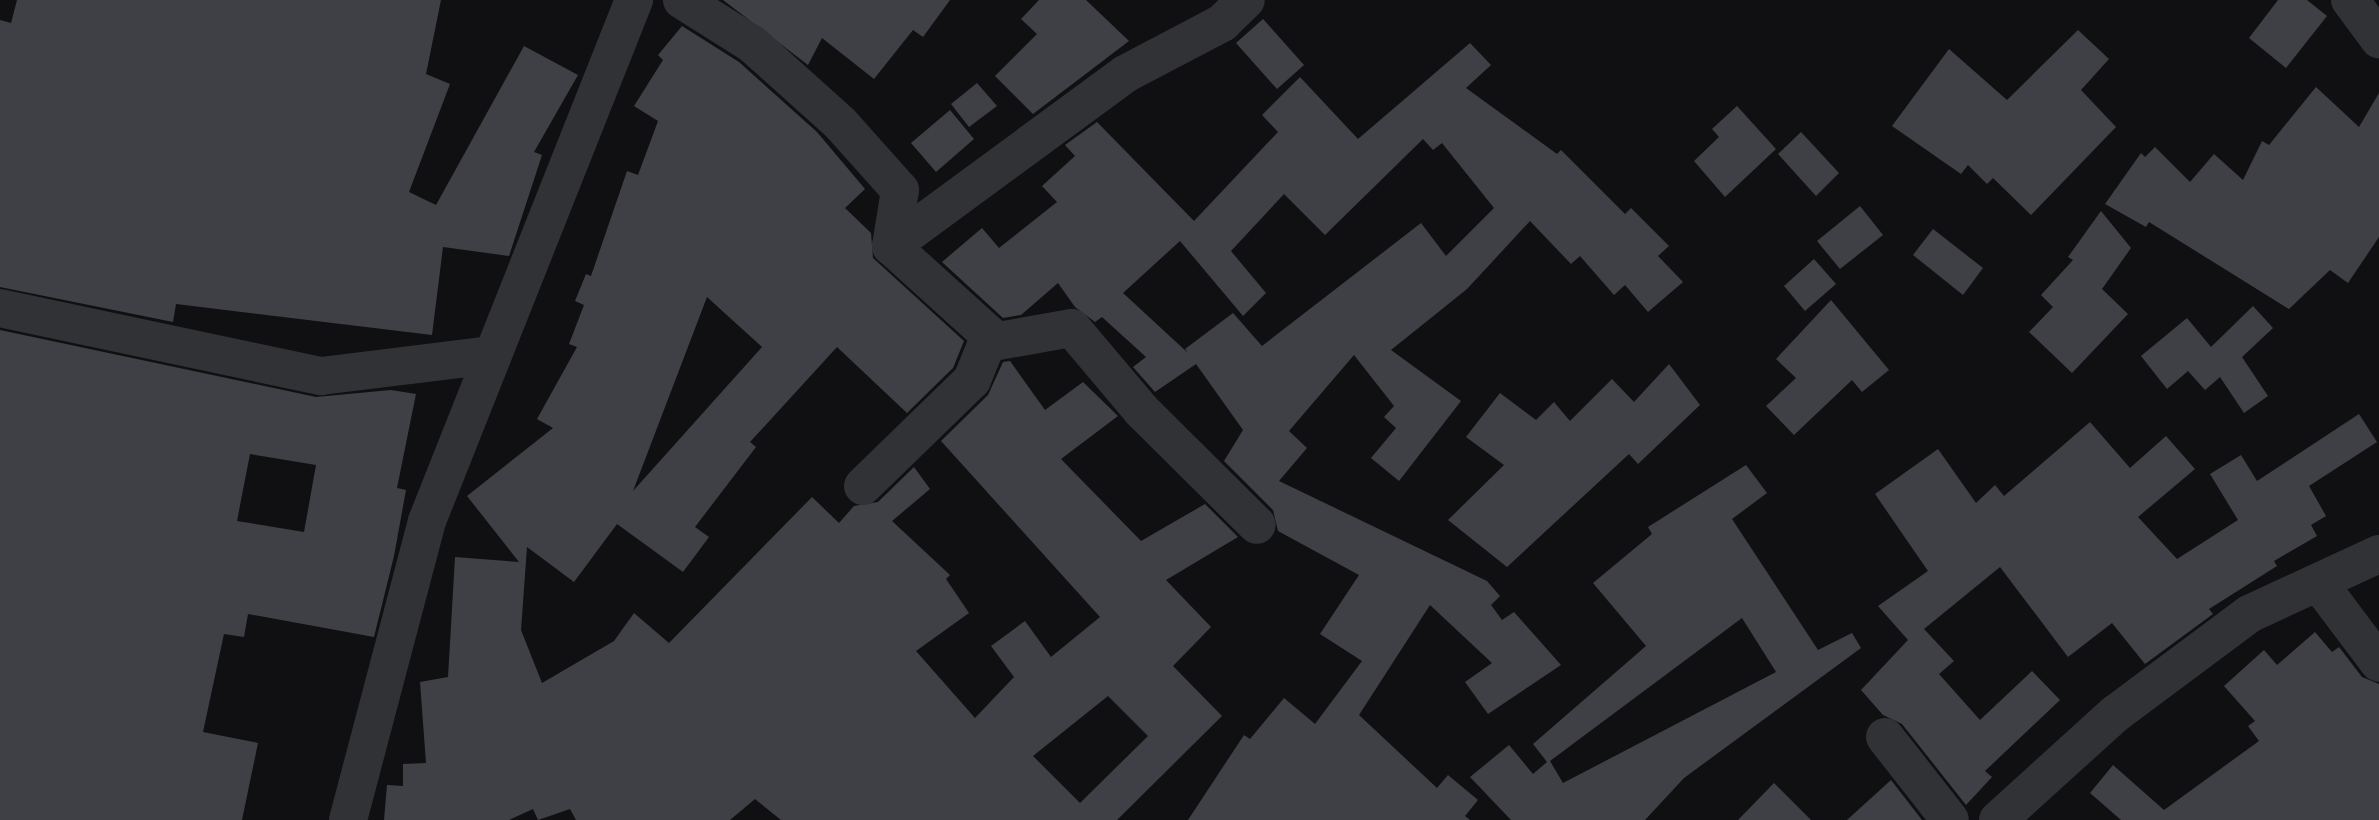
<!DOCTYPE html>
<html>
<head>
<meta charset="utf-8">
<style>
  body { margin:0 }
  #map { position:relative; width:2379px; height:820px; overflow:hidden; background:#101012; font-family:Arial,sans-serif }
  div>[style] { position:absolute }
  .building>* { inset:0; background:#3f4045 }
  .minor>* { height:38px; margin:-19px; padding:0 19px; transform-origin:19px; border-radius:19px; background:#313236 }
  span { translate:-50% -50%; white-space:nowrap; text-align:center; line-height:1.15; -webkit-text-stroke:5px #0b0b0c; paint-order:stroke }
</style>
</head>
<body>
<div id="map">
  <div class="building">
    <div style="clip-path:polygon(17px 0,441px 0,426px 74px,450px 84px,409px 192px,436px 205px,524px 46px,578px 75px,534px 152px,542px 155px,509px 256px,443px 247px,432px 335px,176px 304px,173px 322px,0 287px,0 20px,11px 23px)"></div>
    <div style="clip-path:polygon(723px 0,950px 0,923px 37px,913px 30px,874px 79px,822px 38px,808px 65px)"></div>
    <div style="clip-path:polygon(1039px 0,1086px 0,1129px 41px,1033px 114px,995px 76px,1037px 34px,1021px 19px)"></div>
    <div style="clip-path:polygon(2278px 0,2307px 0,2327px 16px,2286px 68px,2249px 38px)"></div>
    <div style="clip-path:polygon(1263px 19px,1304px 65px,1277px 89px,1236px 43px)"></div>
    <div style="clip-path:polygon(evenodd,682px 26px,739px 62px,817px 132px,865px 189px,845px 208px,871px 233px,873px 258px,964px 341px,953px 368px,907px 413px,837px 347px,750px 442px,756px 447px,695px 527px,709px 537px,683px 572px,617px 524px,574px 582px,527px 547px,521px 630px,542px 683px,614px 641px,634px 613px,669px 643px,812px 497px,839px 523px,854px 506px,878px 502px,914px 467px,930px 489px,892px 521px,950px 575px,946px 579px,969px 613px,916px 651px,975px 718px,1014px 677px,991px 646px,1025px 621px,1051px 657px,1100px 617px,941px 441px,988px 395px,1003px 362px,1010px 361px,1045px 410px,1083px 382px,1118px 416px,1061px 459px,1141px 541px,1205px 504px,1238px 537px,1166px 580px,1211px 627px,1173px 666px,1222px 716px,1117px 820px,781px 820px,755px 799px,730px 820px,576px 820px,570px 809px,538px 820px,533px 809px,509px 820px,384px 820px,387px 785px,403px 786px,403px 764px,426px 763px,420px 682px,448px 677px,455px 557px,519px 562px,467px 496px,553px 428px,537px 419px,577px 347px,569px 344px,584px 305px,575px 301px,586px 274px,591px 276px,627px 171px,638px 175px,658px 121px,634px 106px,663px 60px,658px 55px,682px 26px,707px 297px,762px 347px,633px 491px,707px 297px,682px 26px,1108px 696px,1148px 736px,1080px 803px,1033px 756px,1108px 696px)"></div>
    <div style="clip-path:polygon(2078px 30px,2109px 59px,2081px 90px,2116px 127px,2031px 215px,1993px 178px,1987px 184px,1968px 165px,1961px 174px,1892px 126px,1949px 49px,2007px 100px)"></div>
    <div style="clip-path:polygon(evenodd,1470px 43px,1491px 65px,1466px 88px,1557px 154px,1561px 150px,1625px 214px,1631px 208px,1669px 246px,1658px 256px,1683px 282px,1648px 312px,1625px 285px,1614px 295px,1580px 256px,1571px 264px,1530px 221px,1467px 289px,1391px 350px,1461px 401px,1399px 481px,1371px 458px,1396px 428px,1384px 417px,1394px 406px,1354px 355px,1289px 431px,1307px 448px,1279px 481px,1487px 581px,1500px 596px,1491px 605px,1502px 620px,1514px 612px,1561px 665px,1488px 714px,1465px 682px,1492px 663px,1430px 605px,1359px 715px,1437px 788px,1448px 775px,1478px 800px,1465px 816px,1470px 820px,1188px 820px,1244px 735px,1250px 739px,1284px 698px,1315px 724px,1362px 661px,1320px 634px,1359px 575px,1278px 531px,1273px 510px,1224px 461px,1243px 430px,1196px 364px,1155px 392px,1133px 367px,1146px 357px,1102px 317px,1095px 322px,1075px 307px,1058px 283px,1021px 315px,1003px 318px,942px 262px,982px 228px,999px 248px,1057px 202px,1042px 186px,1075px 156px,1065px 145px,1097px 122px,1194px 221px,1278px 132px,1262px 115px,1300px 77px,1358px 139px,1470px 43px,1423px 139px,1433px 150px,1442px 143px,1494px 208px,1446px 256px,1421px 223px,1262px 346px,1233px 313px,1185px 349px,1188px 353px,1123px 293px,1180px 241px,1243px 316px,1266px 293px,1231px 251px,1284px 194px,1325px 235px,1423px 139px)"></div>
    <div style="clip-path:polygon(977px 83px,997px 106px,969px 127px,951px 104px)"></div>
    <div style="clip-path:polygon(2316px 87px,2359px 127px,2379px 93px,2379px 237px,2348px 283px,2330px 270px,2289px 309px,2149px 222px,2146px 227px,2105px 204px,2141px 153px,2145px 157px,2155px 147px,2190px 182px,2214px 154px,2243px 180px,2262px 141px,2269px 145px)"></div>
    <div style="clip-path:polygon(1737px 106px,1776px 149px,1725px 197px,1694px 161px,1719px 137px,1712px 129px)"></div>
    <div style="clip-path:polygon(950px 110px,974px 139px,936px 172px,911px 143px)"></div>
    <div style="clip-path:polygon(1801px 132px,1839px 173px,1816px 196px,1778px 154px)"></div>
    <div style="clip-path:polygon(1860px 206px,1883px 235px,1840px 269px,1817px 241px)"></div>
    <div style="clip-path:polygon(2101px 211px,2131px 248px,2102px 289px,2128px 314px,2072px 373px,2029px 332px,2053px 307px,2041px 295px,2073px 260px,2068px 257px)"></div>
    <div style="clip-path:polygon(1933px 229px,1983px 268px,1963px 295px,1913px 255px)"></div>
    <div style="clip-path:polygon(1814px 259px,1836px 284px,1805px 311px,1784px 286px)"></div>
    <div style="clip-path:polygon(1831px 300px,1889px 370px,1862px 392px,1852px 380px,1794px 435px,1766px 406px,1796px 378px,1776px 359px)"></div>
    <div style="clip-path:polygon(2253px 306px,2273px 328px,2242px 357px,2268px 396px,2244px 413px,2220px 377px,2205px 390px,2188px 371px,2167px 389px,2141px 356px,2187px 318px,2211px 347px)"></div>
    <div style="clip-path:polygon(evenodd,0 330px,316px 397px,391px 390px,416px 394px,397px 488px,406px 490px,394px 556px,374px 637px,248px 614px,244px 637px,224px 634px,203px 732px,258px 743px,242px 820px,0 820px,0 330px,250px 454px,316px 465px,304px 532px,237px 521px,250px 454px)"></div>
    <div style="clip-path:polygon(1669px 364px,1700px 405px,1638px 464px,1629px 454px,1507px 567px,1448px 520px,1504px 465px,1466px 437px,1500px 393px,1536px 420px,1554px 402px,1570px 421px,1612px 379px,1634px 402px)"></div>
    <div style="clip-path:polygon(2359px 414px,2377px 442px,2309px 486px,2326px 516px,2311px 525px,2317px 536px,2274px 561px,2277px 566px,2209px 609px,2213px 614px,2145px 664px,2112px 623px,2068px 657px,2000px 567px,1924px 629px,1954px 661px,1939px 674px,1980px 720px,2032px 671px,2060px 700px,1985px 771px,1992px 777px,1966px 805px,1902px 724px,1883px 715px,1861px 690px,1908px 640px,1878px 606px,1928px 571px,1875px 494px,1938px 449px,1976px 503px,1995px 485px,2004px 496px,2090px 422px,2130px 468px,2166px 436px,2195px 469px,2138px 517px,2177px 559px,2238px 520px,2210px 474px,2241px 455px,2257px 481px)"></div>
    <div style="clip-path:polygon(evenodd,1746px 465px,1767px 493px,1732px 519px,1818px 650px,1852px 633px,1861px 648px,1684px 778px,1645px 820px,1511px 820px,1470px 777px,1509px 745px,1533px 774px,1547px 762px,1533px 744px,1646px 646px,1593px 583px,1652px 534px,1648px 527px,1746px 465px,1742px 618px,1776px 672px,1563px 783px,1550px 761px,1742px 618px)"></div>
    <div style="clip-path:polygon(2315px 632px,2332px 652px,2339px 647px,2362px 677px,2379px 684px,2379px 820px,2121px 820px,2090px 793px,2113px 765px,2164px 810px,2259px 741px,2248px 726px,2255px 721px,2224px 686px,2264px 650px,2277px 665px)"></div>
    <div style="clip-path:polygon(1891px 780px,1922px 820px,1847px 820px)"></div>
    <div style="clip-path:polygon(1774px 783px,1811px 820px,1738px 820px)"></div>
  </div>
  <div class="minor">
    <div style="left:682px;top:0;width:83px;rotate:32.2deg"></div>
    <div style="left:752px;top:44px;width:118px;rotate:41.9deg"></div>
    <div style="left:840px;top:123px;width:90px;rotate:48.2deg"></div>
    <div style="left:900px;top:190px;width:57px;rotate:99.1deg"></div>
    <div style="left:891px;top:246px;width:140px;rotate:42.1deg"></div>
    <div style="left:2350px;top:0;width:49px;rotate:53.4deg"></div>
    <div style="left:891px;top:246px;width:290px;rotate:-36.3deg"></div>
    <div style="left:1125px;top:74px;width:110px;rotate:-27.7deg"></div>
    <div style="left:1222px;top:23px;width:33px;rotate:-44deg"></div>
    <div style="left:0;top:308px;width:328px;rotate:12deg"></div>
    <div style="left:321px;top:376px;width:173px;rotate:-7deg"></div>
    <div style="left:863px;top:486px;width:152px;rotate:-44.2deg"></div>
    <div style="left:972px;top:380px;width:40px;rotate:-68deg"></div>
    <div style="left:987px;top:343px;width:86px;rotate:-10deg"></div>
    <div style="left:1072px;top:328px;width:107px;rotate:49.9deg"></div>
    <div style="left:1141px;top:410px;width:163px;rotate:44.8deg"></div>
    <div style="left:2321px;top:586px;width:96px;rotate:53deg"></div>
    <div style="left:1885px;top:737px;width:105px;rotate:51.9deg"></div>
    <div style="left:348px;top:820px;width:309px;rotate:-75.2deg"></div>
    <div style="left:427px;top:521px;width:561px;rotate:-68.33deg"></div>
    <div style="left:1998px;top:820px;width:158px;rotate:-42.2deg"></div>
    <div style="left:2115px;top:714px;width:167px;rotate:-36.7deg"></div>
    <div style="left:2249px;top:614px;width:143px;rotate:-24.8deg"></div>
  </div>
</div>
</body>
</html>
